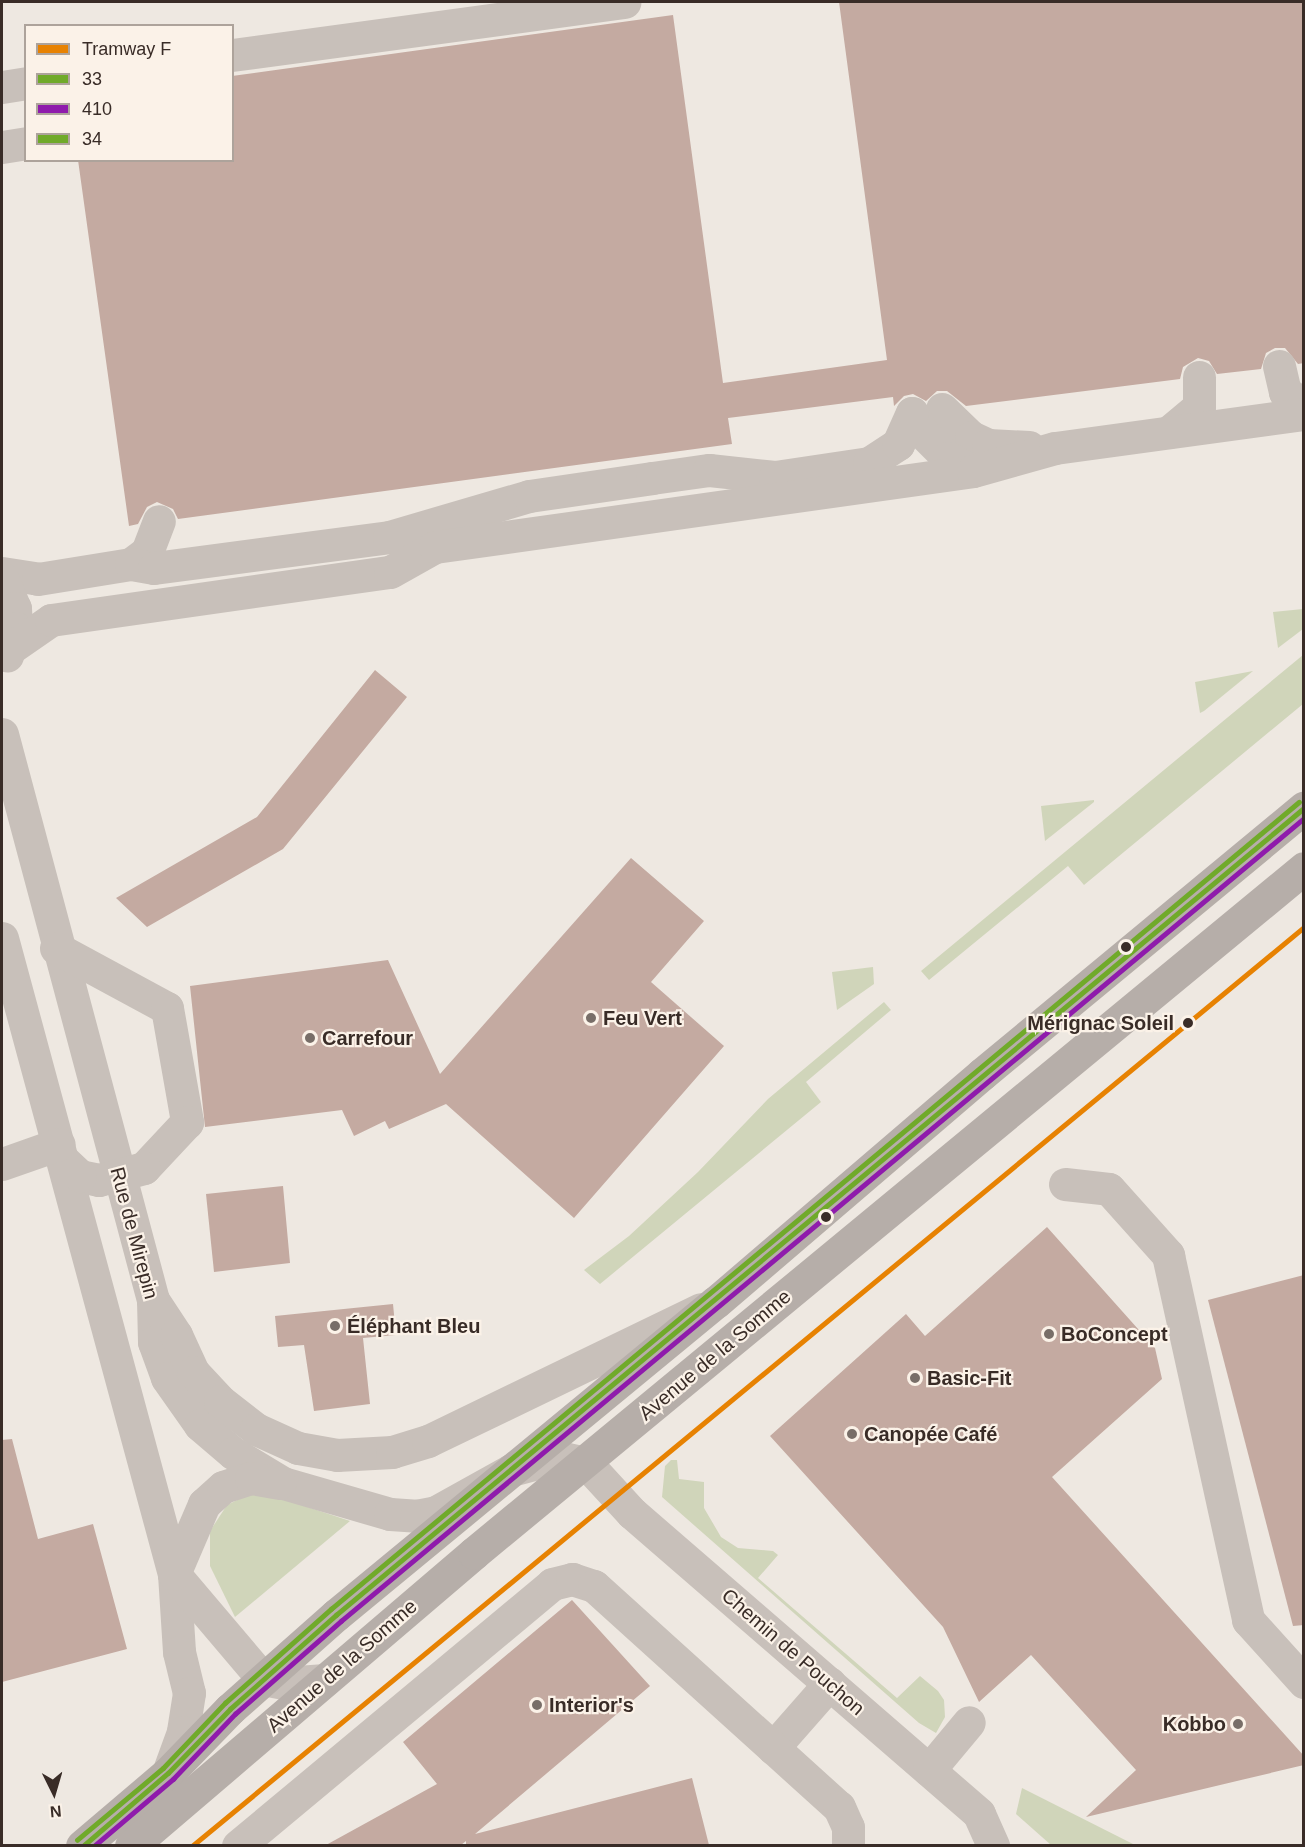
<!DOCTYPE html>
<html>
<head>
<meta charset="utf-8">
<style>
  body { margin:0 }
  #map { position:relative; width:1305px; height:1847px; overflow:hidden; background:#eee8e1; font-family:Helvetica,sans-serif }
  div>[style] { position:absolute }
  .green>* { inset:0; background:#d0d5ba }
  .building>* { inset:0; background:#c4aaa1 }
  .minor>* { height:33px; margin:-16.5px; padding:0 16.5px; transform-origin:16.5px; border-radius:16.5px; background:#c8c0ba }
  .major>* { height:33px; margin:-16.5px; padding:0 16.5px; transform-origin:16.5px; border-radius:16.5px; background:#b6aea9 }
  .bus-1>* { height:4.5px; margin:-2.25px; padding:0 2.25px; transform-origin:2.25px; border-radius:2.25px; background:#70aa2a }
  .bus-2>* { height:4.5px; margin:-2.25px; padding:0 2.25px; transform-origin:2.25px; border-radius:2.25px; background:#8f1bac }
  .bus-3>* { height:4.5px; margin:-2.25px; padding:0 2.25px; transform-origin:2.25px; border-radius:2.25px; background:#70aa2a }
  .tram-1>* { height:4.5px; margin:-2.25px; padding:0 2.25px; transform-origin:2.25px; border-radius:2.25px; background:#e78202 }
  .dots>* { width:16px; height:16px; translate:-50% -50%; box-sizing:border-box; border:3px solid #fbf2e8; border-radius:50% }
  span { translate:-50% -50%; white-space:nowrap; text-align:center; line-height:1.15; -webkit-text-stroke:4.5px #fbf2e8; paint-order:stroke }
  .poi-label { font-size:20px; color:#392c27; font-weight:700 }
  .left { translate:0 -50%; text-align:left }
  .right { translate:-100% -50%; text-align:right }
  .stop-label { font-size:20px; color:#392c27; font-weight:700 }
  .street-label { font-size:20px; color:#392c27 }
  .frame { position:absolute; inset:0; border:3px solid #392c27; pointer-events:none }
  .legend { position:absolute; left:24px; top:24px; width:210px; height:138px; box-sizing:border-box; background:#fbf2e8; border:2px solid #ada39b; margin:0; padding:8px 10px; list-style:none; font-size:18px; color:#392c27 }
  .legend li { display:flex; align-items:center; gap:12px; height:30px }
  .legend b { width:30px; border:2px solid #ada39b }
  .north { position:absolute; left:24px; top:1763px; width:60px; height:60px; -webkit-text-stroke:4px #fbf2e8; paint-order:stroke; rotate:175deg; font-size:16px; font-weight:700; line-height:24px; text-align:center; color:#392c27 }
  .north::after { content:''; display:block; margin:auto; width:21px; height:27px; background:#392c27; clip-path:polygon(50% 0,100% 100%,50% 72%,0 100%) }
</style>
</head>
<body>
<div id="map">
  <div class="green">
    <div style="clip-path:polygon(1303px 609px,1303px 629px,1278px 648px,1273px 612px)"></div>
    <div style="clip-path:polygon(1303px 655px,1303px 704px,1084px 885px,1068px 866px,929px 980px,921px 971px)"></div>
    <div style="clip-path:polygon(1253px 671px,1204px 711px,1200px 713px,1195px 682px)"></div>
    <div style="clip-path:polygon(1094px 800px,1094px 802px,1045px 841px,1041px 806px)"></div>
    <div style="clip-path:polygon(873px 967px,874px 984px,837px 1010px,832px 972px)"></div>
    <div style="clip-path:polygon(884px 1002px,891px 1010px,806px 1082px,821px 1102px,600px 1284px,584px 1270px,629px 1236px,698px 1172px,768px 1099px)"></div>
    <div style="clip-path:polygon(671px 1460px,677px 1460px,679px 1479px,704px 1482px,704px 1508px,721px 1537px,738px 1548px,773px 1551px,778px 1555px,758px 1578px,897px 1698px,920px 1676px,938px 1691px,944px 1700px,945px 1717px,936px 1733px,919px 1723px,662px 1497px,665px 1466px)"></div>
    <div style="clip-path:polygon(265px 1493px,350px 1521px,235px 1617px,210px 1566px,210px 1531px,227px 1505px,245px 1496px)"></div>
    <div style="clip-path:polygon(1022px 1788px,1135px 1845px,1051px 1845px,1016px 1814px)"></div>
  </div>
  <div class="building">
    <div style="clip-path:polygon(839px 2px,1304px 2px,1304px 363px,1298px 364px,1285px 348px,1275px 348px,1266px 353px,1261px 369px,1217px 374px,1209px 361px,1198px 358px,1183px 367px,1180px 379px,966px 406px,947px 391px,937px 391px,926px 401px,913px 394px,904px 396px,894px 406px,893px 397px,728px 418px,732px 444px,178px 519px,173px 509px,157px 502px,147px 507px,138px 524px,129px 526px,78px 160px,232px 160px,232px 76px,673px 15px,723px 383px,887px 360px)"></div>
    <div style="clip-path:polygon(375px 670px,407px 697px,283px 849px,147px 927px,116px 898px,257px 817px)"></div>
    <div style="clip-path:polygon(631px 858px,704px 921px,651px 982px,724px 1046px,574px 1218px,446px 1104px,389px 1129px,385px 1121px,354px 1136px,342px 1110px,205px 1127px,190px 986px,388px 960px,440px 1074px)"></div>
    <div style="clip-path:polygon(283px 1186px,290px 1263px,214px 1272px,206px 1194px)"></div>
    <div style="clip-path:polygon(1047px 1227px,1155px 1348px,1162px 1379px,1052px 1477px,1304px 1756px,1304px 1765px,1086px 1817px,1136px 1770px,1031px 1655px,979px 1702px,943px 1627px,770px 1436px,906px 1314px,925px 1336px)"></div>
    <div style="clip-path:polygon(1304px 1275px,1304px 1625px,1293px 1626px,1208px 1300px)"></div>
    <div style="clip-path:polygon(393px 1304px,396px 1335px,363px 1338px,370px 1404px,314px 1411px,304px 1345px,278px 1347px,275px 1316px)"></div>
    <div style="clip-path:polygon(12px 1439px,38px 1539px,93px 1524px,127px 1649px,2px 1682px,2px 1440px)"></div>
    <div style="clip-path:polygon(572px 1600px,650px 1686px,475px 1834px,692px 1778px,709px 1845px,466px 1845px,466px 1841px,461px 1845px,326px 1845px,437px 1784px,403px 1742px)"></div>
  </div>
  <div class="minor">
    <div style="left:232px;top:55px;width:396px;rotate:-7.7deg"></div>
    <div style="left:2px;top:87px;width:24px;rotate:-9deg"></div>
    <div style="left:2px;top:147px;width:24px;rotate:-9deg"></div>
    <div style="left:1279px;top:366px;width:27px;rotate:77deg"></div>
    <div style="left:1285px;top:392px;width:23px;rotate:34deg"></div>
    <div style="left:942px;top:409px;width:40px;rotate:44deg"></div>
    <div style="left:971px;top:437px;width:19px;rotate:25deg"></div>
    <div style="left:988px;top:445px;width:41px;rotate:2.8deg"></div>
    <div style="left:912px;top:413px;width:23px;rotate:61deg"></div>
    <div style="left:923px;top:433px;width:35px;rotate:45deg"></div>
    <div style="left:948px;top:458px;width:28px;rotate:27deg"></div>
    <div style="left:1169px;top:432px;width:39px;rotate:-40deg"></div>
    <div style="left:1199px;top:407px;width:30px;rotate:-90deg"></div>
    <div style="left:131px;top:564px;width:20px;rotate:-37deg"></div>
    <div style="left:147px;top:552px;width:33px;rotate:-69deg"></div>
    <div style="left:2px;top:573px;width:36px;rotate:9deg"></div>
    <div style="left:38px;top:579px;width:94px;rotate:-9.2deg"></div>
    <div style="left:131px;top:564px;width:23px;rotate:10deg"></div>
    <div style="left:154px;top:568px;width:237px;rotate:-7.5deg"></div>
    <div style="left:389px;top:537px;width:146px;rotate:-16.3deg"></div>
    <div style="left:529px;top:496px;width:124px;rotate:-8.3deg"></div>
    <div style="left:652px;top:478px;width:58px;rotate:-8deg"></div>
    <div style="left:709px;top:470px;width:66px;rotate:6.1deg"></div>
    <div style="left:775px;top:477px;width:95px;rotate:-8.5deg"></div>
    <div style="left:869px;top:463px;width:35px;rotate:-33deg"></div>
    <div style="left:898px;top:444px;width:34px;rotate:-66deg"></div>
    <div style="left:2px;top:578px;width:33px;rotate:67deg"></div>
    <div style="left:15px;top:608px;width:20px;rotate:87deg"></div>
    <div style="left:16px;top:628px;width:29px;rotate:108deg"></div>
    <div style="left:12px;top:647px;width:47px;rotate:-34.7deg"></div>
    <div style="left:51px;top:620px;width:342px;rotate:-8.1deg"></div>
    <div style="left:390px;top:572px;width:51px;rotate:-29.1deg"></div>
    <div style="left:435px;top:547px;width:543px;rotate:-8.04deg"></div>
    <div style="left:973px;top:471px;width:85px;rotate:-15.7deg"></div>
    <div style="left:1055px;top:448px;width:251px;rotate:-7.8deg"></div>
    <div style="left:2px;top:734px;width:586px;rotate:75.06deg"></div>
    <div style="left:153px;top:1300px;width:42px;rotate:88.6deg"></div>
    <div style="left:154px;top:1342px;width:38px;rotate:70deg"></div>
    <div style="left:167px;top:1378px;width:57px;rotate:54.9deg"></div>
    <div style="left:200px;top:1425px;width:43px;rotate:40.3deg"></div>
    <div style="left:233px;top:1453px;width:58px;rotate:31deg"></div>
    <div style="left:283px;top:1483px;width:111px;rotate:16.2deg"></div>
    <div style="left:390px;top:1514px;width:26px;rotate:4deg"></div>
    <div style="left:416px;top:1516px;width:20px;rotate:-11deg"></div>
    <div style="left:436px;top:1512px;width:86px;rotate:-29.2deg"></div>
    <div style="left:511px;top:1470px;width:30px;rotate:-15deg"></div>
    <div style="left:540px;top:1462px;width:27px;rotate:-6deg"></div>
    <div style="left:567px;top:1459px;width:19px;rotate:12deg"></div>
    <div style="left:586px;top:1463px;width:68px;rotate:47.4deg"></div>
    <div style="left:632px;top:1513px;width:459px;rotate:40.9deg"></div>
    <div style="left:979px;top:1814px;width:35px;rotate:66deg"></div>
    <div style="left:2px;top:938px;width:659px;rotate:74.87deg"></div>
    <div style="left:174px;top:1574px;width:78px;rotate:86.3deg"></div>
    <div style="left:179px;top:1652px;width:42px;rotate:76.3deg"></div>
    <div style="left:189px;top:1693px;width:39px;rotate:99deg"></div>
    <div style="left:183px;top:1732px;width:44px;rotate:110.1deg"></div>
    <div style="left:56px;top:948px;width:126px;rotate:28.4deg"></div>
    <div style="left:167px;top:1008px;width:116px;rotate:80deg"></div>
    <div style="left:187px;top:1122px;width:63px;rotate:133.1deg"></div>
    <div style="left:144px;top:1168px;width:47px;rotate:165.1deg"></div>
    <div style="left:99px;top:1180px;width:19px;rotate:-168deg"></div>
    <div style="left:80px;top:1176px;width:23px;rotate:-137deg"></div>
    <div style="left:2px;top:1164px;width:60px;rotate:-19.3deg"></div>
    <div style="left:1065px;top:1184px;width:44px;rotate:6.5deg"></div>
    <div style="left:1109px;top:1189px;width:89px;rotate:48.2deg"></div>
    <div style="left:1168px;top:1255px;width:374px;rotate:77.6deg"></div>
    <div style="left:1248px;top:1620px;width:84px;rotate:47.9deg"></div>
    <div style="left:153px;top:1300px;width:42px;rotate:56.7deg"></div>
    <div style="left:176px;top:1335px;width:41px;rotate:65.3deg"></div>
    <div style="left:193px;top:1372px;width:40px;rotate:47deg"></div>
    <div style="left:220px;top:1401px;width:46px;rotate:37.9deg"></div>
    <div style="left:256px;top:1429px;width:46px;rotate:24.3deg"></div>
    <div style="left:298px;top:1448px;width:40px;rotate:10deg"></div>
    <div style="left:337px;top:1455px;width:55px;rotate:-3.1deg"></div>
    <div style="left:392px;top:1452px;width:38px;rotate:-17deg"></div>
    <div style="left:428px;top:1441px;width:303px;rotate:-25.8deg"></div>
    <div style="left:174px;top:1574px;width:138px;rotate:49.7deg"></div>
    <div style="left:263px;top:1679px;width:21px;rotate:11deg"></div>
    <div style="left:284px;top:1683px;width:41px;rotate:-4.2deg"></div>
    <div style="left:174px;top:1574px;width:76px;rotate:-66.8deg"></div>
    <div style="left:204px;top:1504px;width:25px;rotate:-42deg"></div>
    <div style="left:223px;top:1487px;width:29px;rotate:-18deg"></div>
    <div style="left:251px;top:1478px;width:29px;rotate:10deg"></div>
    <div style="left:773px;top:1748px;width:86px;rotate:-48.8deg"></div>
    <div style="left:929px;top:1770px;width:62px;rotate:-50.2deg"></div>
    <div style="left:238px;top:1846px;width:409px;rotate:-39.8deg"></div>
    <div style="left:552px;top:1584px;width:21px;rotate:-14deg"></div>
    <div style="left:572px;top:1579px;width:23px;rotate:18deg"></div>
    <div style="left:594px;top:1586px;width:330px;rotate:42.1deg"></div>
    <div style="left:839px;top:1807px;width:22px;rotate:66deg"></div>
    <div style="left:848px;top:1827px;width:19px;rotate:90deg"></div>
  </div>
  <div class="major">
    <div style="left:82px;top:1846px;width:113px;rotate:-40.3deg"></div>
    <div style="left:168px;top:1773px;width:89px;rotate:-45.9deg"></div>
    <div style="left:230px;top:1709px;width:142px;rotate:-41.6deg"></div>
    <div style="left:336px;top:1615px;width:492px;rotate:-39.5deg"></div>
    <div style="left:716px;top:1302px;width:350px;rotate:-40.6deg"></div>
    <div style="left:982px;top:1074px;width:418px;rotate:-39.6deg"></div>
    <div style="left:131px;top:1846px;width:451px;rotate:-40.5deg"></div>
    <div style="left:474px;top:1553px;width:1076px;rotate:-39.53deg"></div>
  </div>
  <div class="bus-1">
    <div style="left:83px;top:1846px;width:112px;rotate:-40.7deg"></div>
    <div style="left:168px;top:1773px;width:89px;rotate:-45.9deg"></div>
    <div style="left:230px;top:1709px;width:142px;rotate:-41.6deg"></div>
    <div style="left:336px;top:1615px;width:1260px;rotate:-39.82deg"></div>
  </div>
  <div class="bus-2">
    <div style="left:94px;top:1846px;width:104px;rotate:-40.3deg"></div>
    <div style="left:173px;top:1779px;width:90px;rotate:-46.4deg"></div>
    <div style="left:235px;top:1714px;width:141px;rotate:-41.3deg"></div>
    <div style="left:341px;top:1621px;width:1254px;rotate:-39.82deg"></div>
  </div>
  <div class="bus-3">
    <div style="left:77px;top:1840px;width:112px;rotate:-39.9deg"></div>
    <div style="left:163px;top:1768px;width:90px;rotate:-46.4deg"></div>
    <div style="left:225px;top:1703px;width:142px;rotate:-41.6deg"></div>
    <div style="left:331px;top:1609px;width:1260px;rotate:-39.82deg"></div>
  </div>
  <div class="tram-1">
    <div style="left:192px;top:1846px;width:1443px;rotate:-39.57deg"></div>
  </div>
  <div class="dots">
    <div style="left:1126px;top:947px;background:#392c27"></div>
    <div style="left:591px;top:1018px;background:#786e68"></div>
    <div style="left:1188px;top:1023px;background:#392c27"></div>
    <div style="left:310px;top:1038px;background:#786e68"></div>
    <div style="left:826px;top:1217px;background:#392c27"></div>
    <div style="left:335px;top:1326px;background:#786e68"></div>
    <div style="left:1049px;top:1334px;background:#786e68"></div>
    <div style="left:915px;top:1378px;background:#786e68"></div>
    <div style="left:852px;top:1434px;background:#786e68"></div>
    <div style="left:537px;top:1705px;background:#786e68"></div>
    <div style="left:1238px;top:1724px;background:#786e68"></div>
  </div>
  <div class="poi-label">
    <span class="left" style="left:603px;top:1018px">Feu Vert</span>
    <span class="left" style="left:322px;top:1038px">Carrefour</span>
    <span class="left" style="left:347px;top:1326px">Éléphant Bleu</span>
    <span class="left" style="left:1061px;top:1334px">BoConcept</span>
    <span class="left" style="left:927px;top:1378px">Basic-Fit</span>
    <span class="left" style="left:864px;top:1434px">Canopée Café</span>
    <span class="left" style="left:549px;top:1705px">Interior's</span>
    <span class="right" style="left:1226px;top:1724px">Kobbo</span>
  </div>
  <div class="stop-label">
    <span class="right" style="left:1174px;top:1023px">Mérignac Soleil</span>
  </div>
  <div class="street-label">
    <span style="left:134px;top:1233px;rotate:75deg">Rue de Mirepin</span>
    <span style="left:715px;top:1355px;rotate:-40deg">Avenue de la Somme</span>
    <span style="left:793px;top:1652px;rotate:41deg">Chemin de Pouchon</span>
    <span style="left:342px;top:1666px;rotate:-41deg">Avenue de la Somme</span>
  </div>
  <div class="frame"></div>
  <ul class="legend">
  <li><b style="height:8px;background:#e78202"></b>Tramway F</li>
  <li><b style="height:8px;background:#70aa2a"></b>33</li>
  <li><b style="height:8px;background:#8f1bac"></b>410</li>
  <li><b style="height:8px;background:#70aa2a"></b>34</li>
  </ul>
  <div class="north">N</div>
</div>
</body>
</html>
